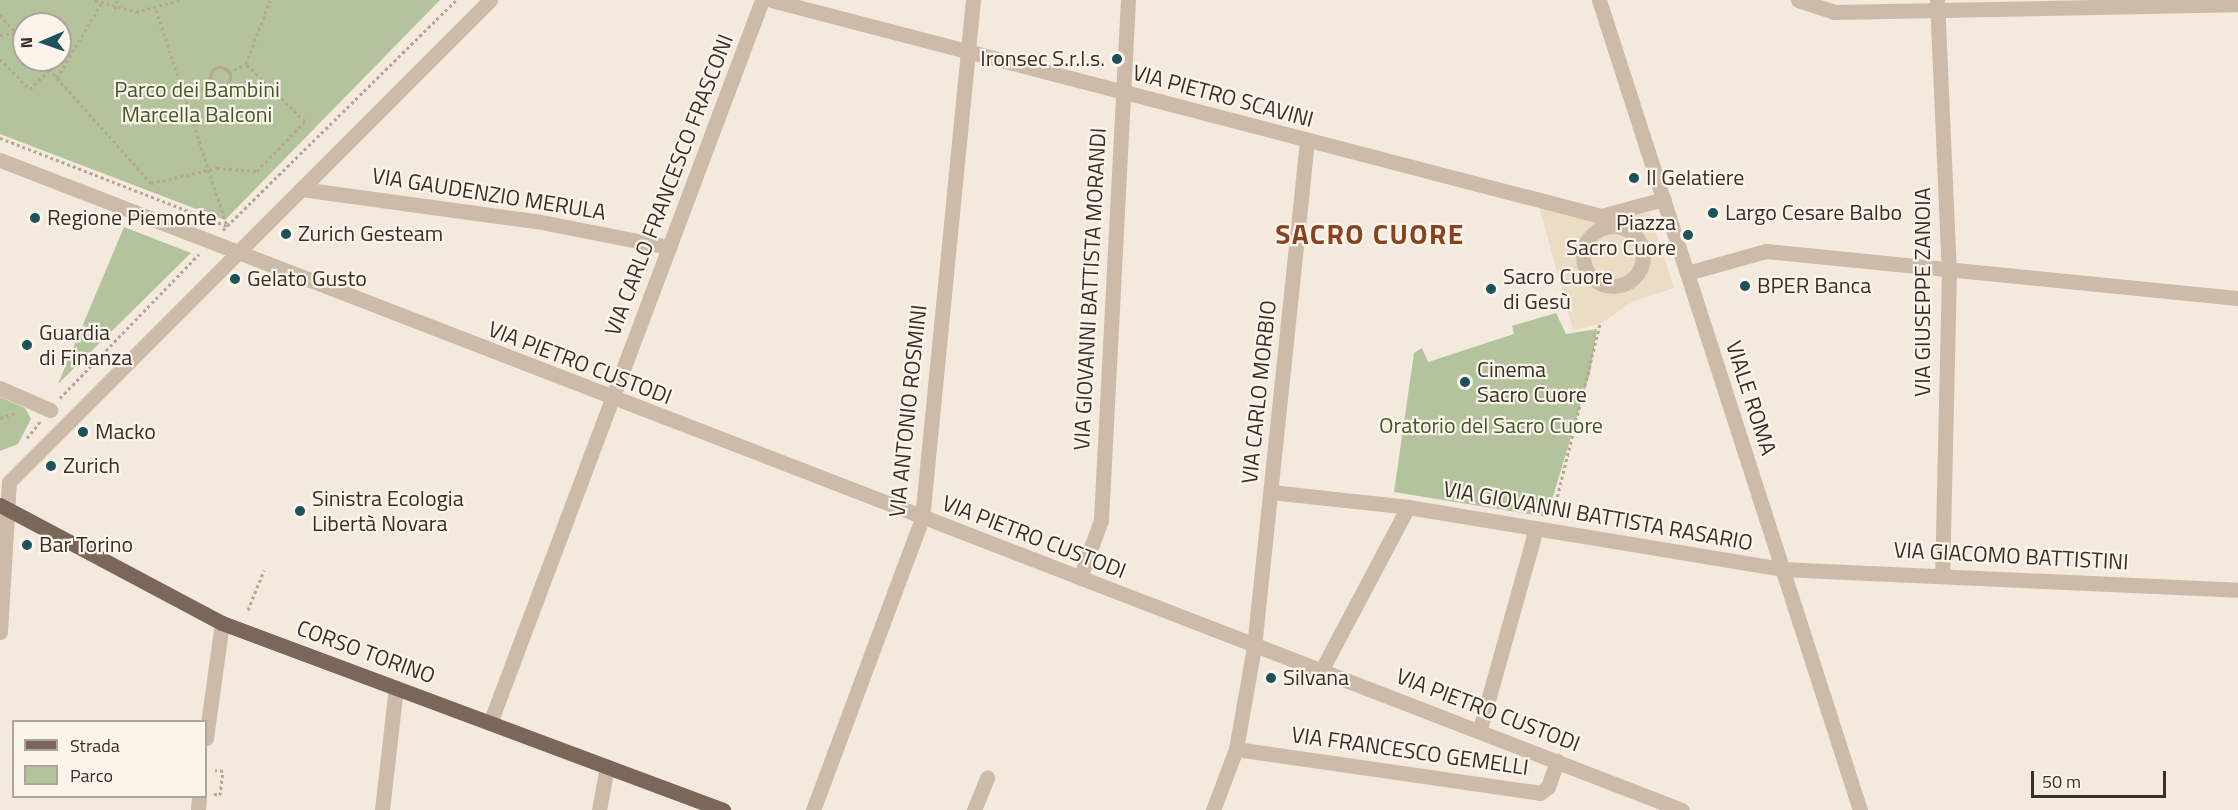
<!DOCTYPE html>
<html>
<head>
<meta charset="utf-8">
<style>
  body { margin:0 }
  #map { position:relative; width:2238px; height:810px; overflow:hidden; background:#f3eadd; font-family:"Titillium Web",sans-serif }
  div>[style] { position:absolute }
  .green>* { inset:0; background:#b3c39c }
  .plaza>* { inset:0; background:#ebddc4 }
  .path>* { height:3px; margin-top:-1.5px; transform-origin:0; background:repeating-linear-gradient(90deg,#b8a592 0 3px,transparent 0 6px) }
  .path>.ring { margin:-1.5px; padding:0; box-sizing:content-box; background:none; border:3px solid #b8a592; border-radius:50% }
  .minor>* { height:15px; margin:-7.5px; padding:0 7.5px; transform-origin:7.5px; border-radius:7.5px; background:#ccbba8 }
  .minor>.ring { margin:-7.5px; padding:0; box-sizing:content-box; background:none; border:15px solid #ccbba8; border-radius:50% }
  .major>* { height:15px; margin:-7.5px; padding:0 7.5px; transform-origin:7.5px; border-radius:7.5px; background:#7b6759 }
  .dots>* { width:16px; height:16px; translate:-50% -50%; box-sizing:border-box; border:3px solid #faf4ea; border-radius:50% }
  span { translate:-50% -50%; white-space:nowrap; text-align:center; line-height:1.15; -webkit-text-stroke:4.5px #faf4ea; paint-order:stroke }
  .poi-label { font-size:22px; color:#382f29 }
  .right { translate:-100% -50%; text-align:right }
  .left { translate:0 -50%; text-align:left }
  .park-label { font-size:22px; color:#44572c }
  .street-label { font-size:22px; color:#382f29 }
  .district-label { font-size:28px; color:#8a411f; font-weight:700; letter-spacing:1.5px }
  .legend { position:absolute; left:12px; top:720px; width:195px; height:78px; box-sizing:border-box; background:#faf4ea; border:2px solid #aca59d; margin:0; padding:8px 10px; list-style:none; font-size:18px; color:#382f29 }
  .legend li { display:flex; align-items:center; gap:12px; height:30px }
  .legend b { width:30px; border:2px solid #aca59d }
  .north { position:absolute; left:12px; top:12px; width:60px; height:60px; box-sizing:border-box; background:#faf4ea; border:2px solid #aca59d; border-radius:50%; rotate:268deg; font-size:16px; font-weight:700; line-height:24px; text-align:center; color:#382f29 }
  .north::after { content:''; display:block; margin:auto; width:21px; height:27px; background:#1d525b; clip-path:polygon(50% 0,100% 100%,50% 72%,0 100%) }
  .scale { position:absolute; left:2031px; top:771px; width:135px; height:27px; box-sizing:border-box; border:3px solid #382f29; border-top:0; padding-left:8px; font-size:18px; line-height:21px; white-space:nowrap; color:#382f29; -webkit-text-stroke:4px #faf4ea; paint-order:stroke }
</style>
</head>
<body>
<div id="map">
  <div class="green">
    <div style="clip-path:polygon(evenodd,0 0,440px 0,225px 220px,0 134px,0 0,24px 24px,60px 24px,60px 60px,24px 60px,24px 24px)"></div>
    <div style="clip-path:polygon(124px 227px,191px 253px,58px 384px)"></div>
    <div style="clip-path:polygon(1556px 313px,1566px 334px,1597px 329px,1590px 373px,1547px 517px,1394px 492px,1414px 353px,1422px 348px,1428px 362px,1514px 334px,1512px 326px)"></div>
    <div style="clip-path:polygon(0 397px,25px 408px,31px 419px,18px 444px,0 451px)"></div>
  </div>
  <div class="plaza">
    <div style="clip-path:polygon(1539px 206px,1592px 221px,1650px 213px,1674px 288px,1634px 301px,1600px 324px,1573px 330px)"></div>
  </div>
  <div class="path">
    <div style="left:95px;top:0;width:43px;rotate:16.3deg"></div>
    <div style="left:136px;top:12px;width:46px;rotate:-15.3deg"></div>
    <div style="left:115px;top:9px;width:9px;rotate:-77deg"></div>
    <div style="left:156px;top:10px;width:227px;rotate:71.8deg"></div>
    <div style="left:0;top:15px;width:36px;rotate:48deg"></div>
    <div style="left:0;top:35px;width:16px;rotate:-7deg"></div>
    <div style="left:0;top:59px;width:42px;rotate:45deg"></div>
    <div style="left:30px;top:89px;width:27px;rotate:-45deg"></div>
    <div style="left:41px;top:60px;width:165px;rotate:48.2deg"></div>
    <div style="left:151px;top:183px;width:68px;rotate:-12.8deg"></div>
    <div style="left:217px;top:168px;width:40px;rotate:4.3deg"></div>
    <div style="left:257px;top:171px;width:69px;rotate:-46.2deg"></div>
    <div style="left:305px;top:121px;width:82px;rotate:-136deg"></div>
    <div class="ring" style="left:210px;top:67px;width:17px;height:17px"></div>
    <div style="left:229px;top:73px;width:19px;rotate:-28deg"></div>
    <div style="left:246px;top:64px;width:68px;rotate:-69.4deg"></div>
    <div style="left:57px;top:78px;width:86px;rotate:-59.3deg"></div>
    <div style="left:184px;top:94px;width:30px;rotate:-17deg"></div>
    <div style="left:0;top:138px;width:243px;rotate:21.2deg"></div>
    <div style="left:223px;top:230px;width:327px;rotate:-44.6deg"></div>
    <div style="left:60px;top:398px;width:200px;rotate:-46deg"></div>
    <div style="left:0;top:418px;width:16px;rotate:-18deg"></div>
    <div style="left:27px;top:438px;width:21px;rotate:-51deg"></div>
    <div style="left:1553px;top:514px;width:196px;rotate:-76.1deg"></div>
    <div style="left:248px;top:610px;width:43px;rotate:-68.2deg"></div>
    <div style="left:214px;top:794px;width:6px;rotate:9deg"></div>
    <div style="left:220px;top:795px;width:24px;rotate:-83deg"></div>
    <div style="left:223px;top:771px;width:8px;rotate:-173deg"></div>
  </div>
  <div class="minor">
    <div style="left:771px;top:0;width:858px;rotate:14.59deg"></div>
    <div style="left:1601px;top:216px;width:65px;rotate:-15.1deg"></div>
    <div style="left:1599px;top:0;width:851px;rotate:72.14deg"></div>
    <div style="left:1798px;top:0;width:38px;rotate:18deg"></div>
    <div style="left:1834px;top:12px;width:404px;rotate:-1.1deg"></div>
    <div style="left:1937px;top:0;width:271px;rotate:87.5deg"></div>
    <div style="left:1949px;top:271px;width:304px;rotate:91.3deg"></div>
    <div style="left:0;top:160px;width:1803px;rotate:21.13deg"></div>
    <div style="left:301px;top:189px;width:237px;rotate:7.8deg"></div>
    <div style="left:536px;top:221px;width:136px;rotate:11.1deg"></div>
    <div class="ring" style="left:1583px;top:226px;width:45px;height:45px"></div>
    <div style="left:1687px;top:273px;width:82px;rotate:-15.6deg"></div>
    <div style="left:1766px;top:251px;width:474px;rotate:5.7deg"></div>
    <div style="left:0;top:388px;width:55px;rotate:23.7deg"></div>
    <div style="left:1271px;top:492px;width:138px;rotate:6.2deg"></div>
    <div style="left:1408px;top:507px;width:378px;rotate:9.4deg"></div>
    <div style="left:1781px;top:569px;width:457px;rotate:2.6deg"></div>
    <div style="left:1080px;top:578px;width:62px;rotate:-70.1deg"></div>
    <div style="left:1101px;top:520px;width:521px;rotate:-87.03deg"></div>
    <div style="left:0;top:632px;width:150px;rotate:-86.6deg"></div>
    <div style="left:9px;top:482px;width:681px;rotate:-45.06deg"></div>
    <div style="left:1321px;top:671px;width:186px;rotate:-62.1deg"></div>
    <div style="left:490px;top:723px;width:772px;rotate:-69.38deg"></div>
    <div style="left:1480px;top:729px;width:208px;rotate:-74.4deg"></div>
    <div style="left:206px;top:738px;width:116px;rotate:-82.1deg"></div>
    <div style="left:1236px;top:749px;width:307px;rotate:8.2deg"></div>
    <div style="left:1540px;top:793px;width:10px;rotate:-37deg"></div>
    <div style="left:1548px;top:787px;width:28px;rotate:-71deg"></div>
    <div style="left:198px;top:810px;width:14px;rotate:-86deg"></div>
    <div style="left:382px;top:810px;width:123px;rotate:-83.5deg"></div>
    <div style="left:599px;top:810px;width:44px;rotate:-79.5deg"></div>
    <div style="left:813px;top:810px;width:311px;rotate:-69.5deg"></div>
    <div style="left:922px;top:519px;width:521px;rotate:-84.39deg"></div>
    <div style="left:974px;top:810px;width:35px;rotate:-68deg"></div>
    <div style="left:1213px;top:810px;width:65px;rotate:-69.3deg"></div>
    <div style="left:1236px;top:749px;width:104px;rotate:-80deg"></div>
    <div style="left:1254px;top:647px;width:509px;rotate:-84.02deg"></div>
  </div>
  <div class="major">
    <div style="left:0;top:505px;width:251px;rotate:28deg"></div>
    <div style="left:222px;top:623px;width:535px;rotate:20.47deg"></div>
  </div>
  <div class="dots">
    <div style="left:1117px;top:59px;background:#1d525b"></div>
    <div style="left:1634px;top:178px;background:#1d525b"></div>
    <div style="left:1713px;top:213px;background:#1d525b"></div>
    <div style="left:35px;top:218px;background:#1d525b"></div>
    <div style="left:286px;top:234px;background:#1d525b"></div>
    <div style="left:1688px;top:235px;background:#1d525b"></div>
    <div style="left:235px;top:279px;background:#1d525b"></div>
    <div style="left:1745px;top:286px;background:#1d525b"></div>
    <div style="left:1491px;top:289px;background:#1d525b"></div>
    <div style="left:27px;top:345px;background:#1d525b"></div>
    <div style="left:1465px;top:382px;background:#1d525b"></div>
    <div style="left:83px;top:432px;background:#1d525b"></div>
    <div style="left:51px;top:466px;background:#1d525b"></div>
    <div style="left:300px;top:511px;background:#1d525b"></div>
    <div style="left:27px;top:545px;background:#1d525b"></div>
    <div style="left:1271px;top:678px;background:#1d525b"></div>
  </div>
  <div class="poi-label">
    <span class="right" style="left:1105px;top:59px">Ironsec S.r.l.s.</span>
    <span class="left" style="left:1646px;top:178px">Il Gelatiere</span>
    <span class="left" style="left:1725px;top:213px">Largo Cesare Balbo</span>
    <span class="left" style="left:47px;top:218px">Regione Piemonte</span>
    <span class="right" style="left:1676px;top:235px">Piazza<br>Sacro Cuore</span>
    <span class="left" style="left:298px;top:234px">Zurich Gesteam</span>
    <span class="left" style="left:1503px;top:289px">Sacro Cuore<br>di Gesù</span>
    <span class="left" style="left:247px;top:279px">Gelato Gusto</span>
    <span class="left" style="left:1757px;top:286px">BPER Banca</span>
    <span class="left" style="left:39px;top:345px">Guardia<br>di Finanza</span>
    <span class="left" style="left:1477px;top:382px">Cinema<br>Sacro Cuore</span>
    <span class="left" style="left:95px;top:432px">Macko</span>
    <span class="left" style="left:63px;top:466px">Zurich</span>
    <span class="left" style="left:312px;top:511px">Sinistra Ecologia<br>Libertà Novara</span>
    <span class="left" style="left:39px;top:545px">Bar Torino</span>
    <span class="left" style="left:1283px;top:678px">Silvana</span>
  </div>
  <div class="park-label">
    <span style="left:197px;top:102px">Parco dei Bambini<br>Marcella Balconi</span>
    <span style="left:1491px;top:426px">Oratorio del Sacro Cuore</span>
  </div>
  <div class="street-label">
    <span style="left:1223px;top:96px;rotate:15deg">VIA PIETRO SCAVINI</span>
    <span style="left:669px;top:185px;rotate:-69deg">VIA CARLO FRANCESCO FRASCONI</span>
    <span style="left:489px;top:194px;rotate:9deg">VIA GAUDENZIO MERULA</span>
    <span style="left:1090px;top:289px;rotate:-87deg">VIA GIOVANNI BATTISTA MORANDI</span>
    <span style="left:1923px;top:292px;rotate:-90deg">VIA GIUSEPPE ZANOIA</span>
    <span style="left:580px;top:363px;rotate:21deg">VIA PIETRO CUSTODI</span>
    <span style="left:1259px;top:392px;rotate:-84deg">VIA CARLO MORBIO</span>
    <span style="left:1751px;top:398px;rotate:72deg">VIALE ROMA</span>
    <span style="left:908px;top:411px;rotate:-84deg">VIA ANTONIO ROSMINI</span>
    <span style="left:1598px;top:516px;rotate:10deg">VIA GIOVANNI BATTISTA RASARIO</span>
    <span style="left:1034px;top:537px;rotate:21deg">VIA PIETRO CUSTODI</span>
    <span style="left:2011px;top:556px;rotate:3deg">VIA GIACOMO BATTISTINI</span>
    <span style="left:366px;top:652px;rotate:20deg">CORSO TORINO</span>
    <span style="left:1488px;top:710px;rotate:21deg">VIA PIETRO CUSTODI</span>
    <span style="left:1410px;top:751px;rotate:8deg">VIA FRANCESCO GEMELLI</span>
  </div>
  <div class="district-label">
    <span style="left:1370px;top:234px">SACRO CUORE</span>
  </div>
  <ul class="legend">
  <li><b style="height:8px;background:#7b6759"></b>Strada</li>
  <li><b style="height:16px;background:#b3c39c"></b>Parco</li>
  </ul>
  <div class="north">N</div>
  <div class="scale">50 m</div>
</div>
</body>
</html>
